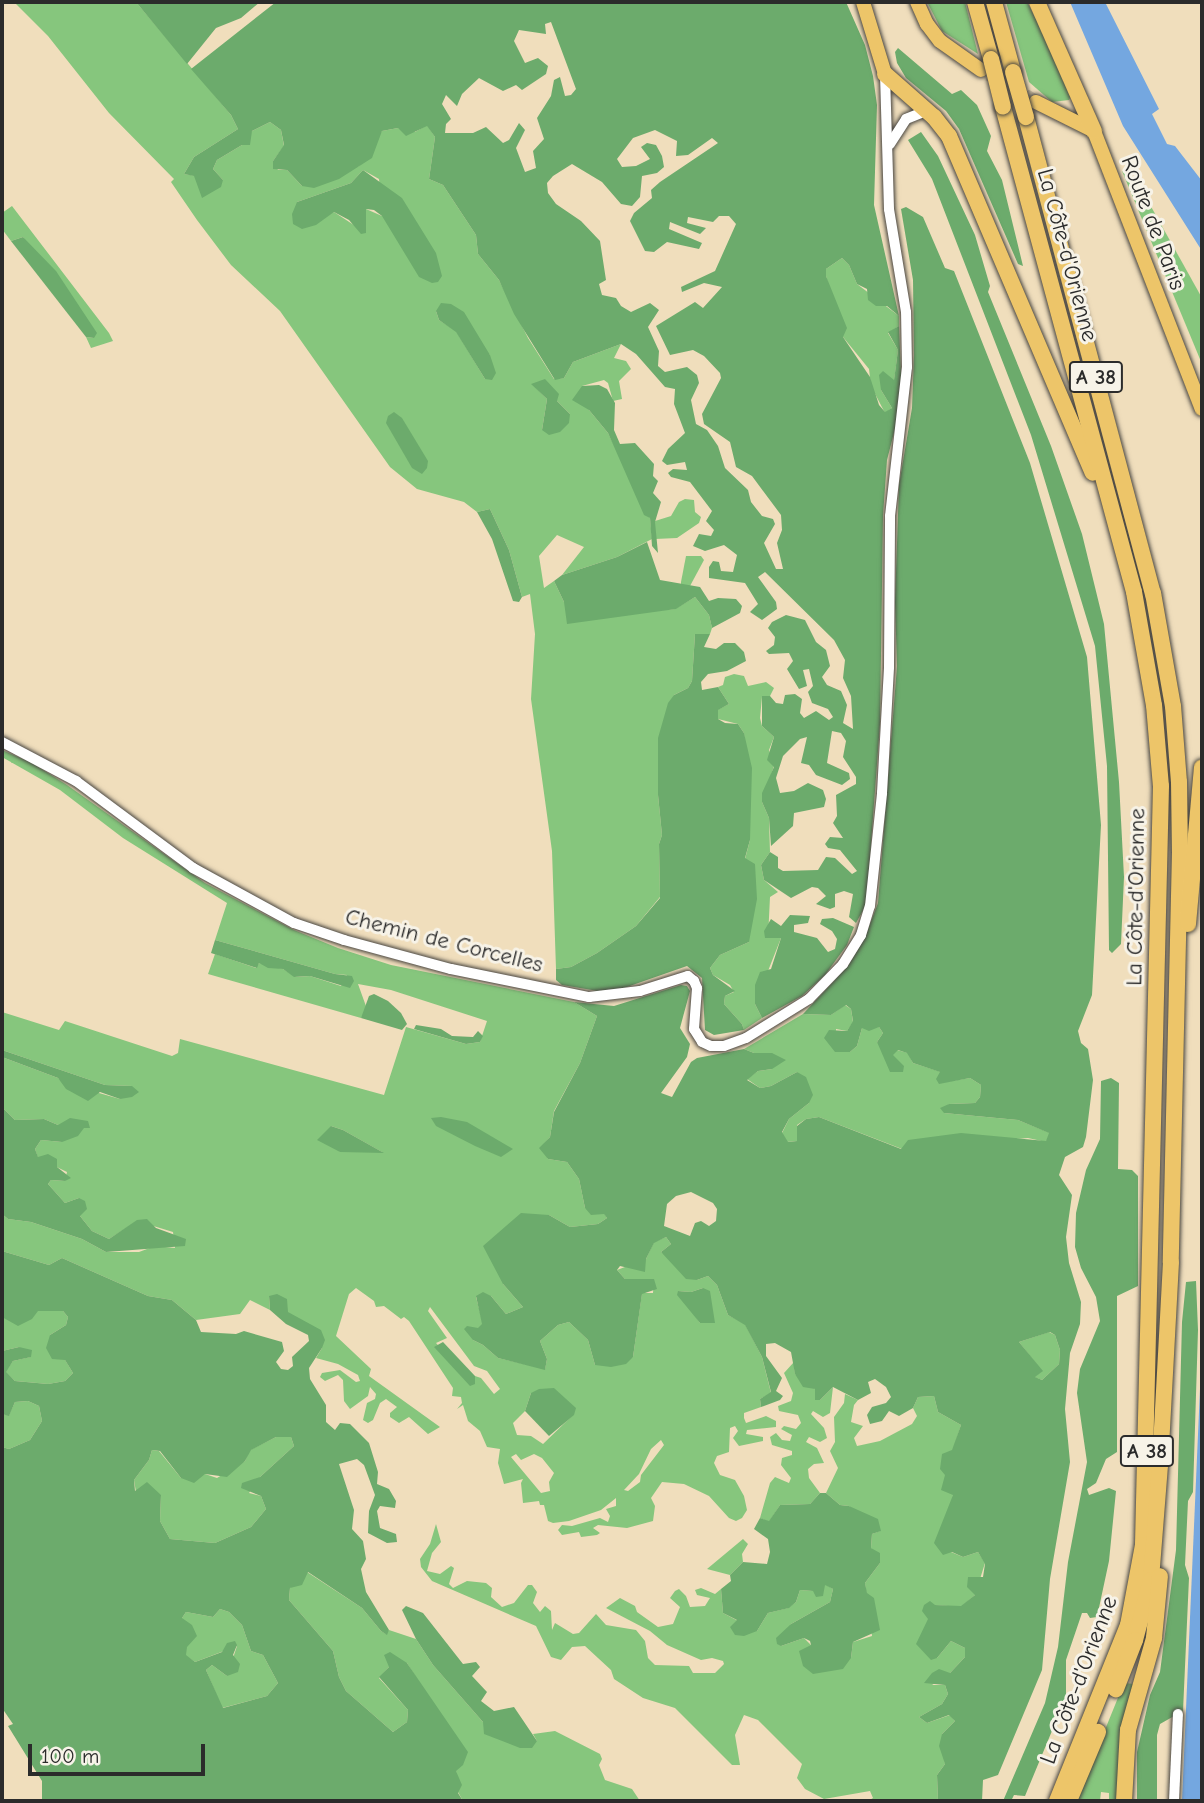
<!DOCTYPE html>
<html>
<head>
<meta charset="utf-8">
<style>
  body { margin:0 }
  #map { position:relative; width:1204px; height:1803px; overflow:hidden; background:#f0debc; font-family:"Comic Neue",sans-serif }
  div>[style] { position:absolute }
  .green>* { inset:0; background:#86c67d }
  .forest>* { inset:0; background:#6cab6c }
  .water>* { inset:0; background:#74a7e0 }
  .major-tunnel>* { height:14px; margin-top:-7px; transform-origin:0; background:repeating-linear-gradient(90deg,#c9ba9f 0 14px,transparent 0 21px) }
  .roads { filter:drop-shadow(0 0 2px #494641) drop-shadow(0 0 2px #494641) }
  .minor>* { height:10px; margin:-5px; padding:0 5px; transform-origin:5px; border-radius:5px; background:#fff }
  .major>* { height:14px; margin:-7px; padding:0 7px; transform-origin:7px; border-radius:7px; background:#edc569 }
  .highway>* { height:16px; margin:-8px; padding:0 8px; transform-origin:8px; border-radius:8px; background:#edc569 }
  .bridges { filter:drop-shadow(0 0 2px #494641) drop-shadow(0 0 2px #494641) }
  .highway-bridge>* { height:16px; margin:-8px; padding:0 8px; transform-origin:8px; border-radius:8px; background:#edc569 }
  span { translate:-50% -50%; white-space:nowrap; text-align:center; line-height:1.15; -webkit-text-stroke:6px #f7f3e8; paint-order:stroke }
  .shield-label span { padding:2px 5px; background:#f7f3e8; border:2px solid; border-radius:5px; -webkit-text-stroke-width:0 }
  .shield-label { font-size:21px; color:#2b2b2b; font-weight:700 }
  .street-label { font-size:23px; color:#2b2b2b }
  .frame { position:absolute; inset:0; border:4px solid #2b2b2b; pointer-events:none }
  .scale { position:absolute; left:28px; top:1744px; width:177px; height:32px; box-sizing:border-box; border:4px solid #2b2b2b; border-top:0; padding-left:9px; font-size:21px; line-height:24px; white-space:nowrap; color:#2b2b2b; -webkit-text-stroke:5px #f7f3e8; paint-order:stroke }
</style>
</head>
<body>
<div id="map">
  <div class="green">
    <div style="clip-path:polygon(evenodd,14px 2px,136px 2px,231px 115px,238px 129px,194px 157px,184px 174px,223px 180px,213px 169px,217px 160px,242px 145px,252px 131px,270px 122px,281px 130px,284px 146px,273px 161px,278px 170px,287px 170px,302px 186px,359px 166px,382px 131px,398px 128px,415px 132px,427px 125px,435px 137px,429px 179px,443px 185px,476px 235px,478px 254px,499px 280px,528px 338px,554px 379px,564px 378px,573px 362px,621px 344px,614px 358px,626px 361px,631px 369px,619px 381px,622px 399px,613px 401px,608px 383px,604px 380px,582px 386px,589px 410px,608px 433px,650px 518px,652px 539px,617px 557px,562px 575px,584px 547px,557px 535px,539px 556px,544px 588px,554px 581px,564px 602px,630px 613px,675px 609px,695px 597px,709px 615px,712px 628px,710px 634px,695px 634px,692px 681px,688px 688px,674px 695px,658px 795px,662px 835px,659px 844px,660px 897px,636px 926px,597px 953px,571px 967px,556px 969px,552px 851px,531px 699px,535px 634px,530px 594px,522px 597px,509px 550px,490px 509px,477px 512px,464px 502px,417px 489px,390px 467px,280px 311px,231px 265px,197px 220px,171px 182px,174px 179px,109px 113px,48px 36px,14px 2px,363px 170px,379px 179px,382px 216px,366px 209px,366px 233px,334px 212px,327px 215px,297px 202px,351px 183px,363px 170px,14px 2px,436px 311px,490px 355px,485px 379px,456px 331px,439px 320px,436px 311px,14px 2px,532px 384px,557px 401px,570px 414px,542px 430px,547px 399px,532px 384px)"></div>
    <div style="clip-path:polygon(927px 2px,965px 2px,978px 54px,942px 31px)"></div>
    <div style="clip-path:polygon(1006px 2px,1027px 2px,1068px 80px,1072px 94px,1069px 100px,1052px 102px,1029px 82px)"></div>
    <div style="clip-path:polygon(1122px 171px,1132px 176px,1139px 185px,1202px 298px,1202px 364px)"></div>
    <div style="clip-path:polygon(12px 206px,109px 333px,113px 341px,91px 348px,86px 337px,94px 338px,23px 237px,11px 241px,2px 229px,2px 213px)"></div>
    <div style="clip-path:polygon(842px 258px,849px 265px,857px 284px,899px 316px,899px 326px,888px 333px,898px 350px,894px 381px,888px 378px,881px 390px,892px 408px,885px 413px,871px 386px,869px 369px,843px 337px,826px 276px,826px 269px)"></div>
    <div style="clip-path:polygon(685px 499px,694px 500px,695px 512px,701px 517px,699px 523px,677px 538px,655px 539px,655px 521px,671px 516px,679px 502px)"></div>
    <div style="clip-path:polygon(686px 556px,701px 556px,704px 560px,690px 586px,681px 585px,681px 582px)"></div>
    <div style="clip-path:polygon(734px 674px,744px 676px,748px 686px,766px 682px,774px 688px,770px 696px,762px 697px,760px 718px,762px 726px,774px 737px,769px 750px,774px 766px,762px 802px,769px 818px,770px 852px,761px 865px,764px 880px,778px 892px,770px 897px,768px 938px,781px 938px,755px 1004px,762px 1018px,744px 1030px,742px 1024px,724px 1004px,725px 996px,734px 992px,730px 985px,713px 975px,710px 968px,720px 955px,749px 942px,745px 859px,750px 840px,744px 733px,738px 724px,718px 719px,717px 710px,729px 704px,718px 687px,723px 685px,725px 677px)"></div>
    <div style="clip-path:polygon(evenodd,2px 750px,32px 763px,67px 785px,205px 883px,294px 930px,338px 948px,391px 965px,574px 1002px,597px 1016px,580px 1063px,554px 1111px,550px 1137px,542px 1146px,548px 1159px,567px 1162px,579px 1179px,585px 1208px,604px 1213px,607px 1218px,598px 1224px,570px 1227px,549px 1215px,503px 1284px,523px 1307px,506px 1314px,491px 1296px,476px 1297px,483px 1324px,473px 1340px,483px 1345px,498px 1358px,545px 1369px,547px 1359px,540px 1341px,558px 1325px,569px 1322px,588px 1340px,595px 1365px,633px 1357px,642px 1293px,653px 1293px,654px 1279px,625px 1279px,617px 1270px,646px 1259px,654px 1242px,666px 1237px,671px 1244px,661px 1252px,697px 1280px,708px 1276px,717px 1285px,728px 1315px,745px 1324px,762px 1357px,771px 1393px,760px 1399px,761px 1407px,744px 1413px,744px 1418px,746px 1423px,766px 1416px,776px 1421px,776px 1427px,747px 1430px,746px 1434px,763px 1437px,763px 1441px,739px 1446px,733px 1438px,738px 1431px,735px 1426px,730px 1428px,729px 1452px,717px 1456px,714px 1463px,720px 1475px,735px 1480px,744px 1496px,747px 1510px,742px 1518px,736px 1521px,729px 1518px,709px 1496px,684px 1484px,662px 1482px,651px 1498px,655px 1506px,653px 1521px,627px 1528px,598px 1525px,593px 1528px,600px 1533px,597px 1535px,581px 1537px,579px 1532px,562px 1535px,558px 1530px,562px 1525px,572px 1526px,600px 1518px,608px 1522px,610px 1516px,606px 1509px,616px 1506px,616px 1498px,601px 1510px,569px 1521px,553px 1523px,548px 1521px,544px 1505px,540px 1505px,539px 1501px,523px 1503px,521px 1483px,523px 1479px,504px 1484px,498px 1463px,500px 1449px,487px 1447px,480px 1431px,468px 1421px,463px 1405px,457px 1409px,462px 1403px,461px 1397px,452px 1396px,453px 1388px,409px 1321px,404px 1317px,401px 1319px,384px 1306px,376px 1307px,374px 1301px,356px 1288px,349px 1294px,336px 1336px,371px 1369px,369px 1376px,440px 1427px,428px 1434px,409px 1417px,399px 1423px,390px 1417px,390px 1413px,397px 1407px,386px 1399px,380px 1403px,373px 1420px,368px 1423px,363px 1420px,367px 1403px,375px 1399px,376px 1394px,370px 1387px,368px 1396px,350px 1409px,344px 1401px,343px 1380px,338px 1375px,325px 1381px,320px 1377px,322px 1373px,340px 1370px,356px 1382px,360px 1381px,358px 1375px,338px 1364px,316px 1358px,322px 1348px,269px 1296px,270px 1310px,250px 1300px,240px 1314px,196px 1320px,172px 1300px,148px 1296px,62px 1258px,49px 1265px,2px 1251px,2px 1214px,8px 1219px,31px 1222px,82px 1239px,106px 1252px,139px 1252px,155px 1246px,175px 1248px,173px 1232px,137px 1221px,109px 1239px,92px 1231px,80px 1216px,79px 1198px,65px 1203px,48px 1184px,51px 1180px,65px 1181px,67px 1172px,38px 1158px,35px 1149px,41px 1140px,62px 1142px,58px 1125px,44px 1119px,15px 1120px,2px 1107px,2px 1057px,58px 1078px,64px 1083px,120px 1099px,132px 1086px,105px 1085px,2px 1050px,2px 1012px,59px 1030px,65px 1021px,172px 1056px,178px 1053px,180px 1039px,384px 1095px,406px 1027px,466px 1044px,480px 1042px,487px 1021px,391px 990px,358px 984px,367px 1009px,361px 1018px,208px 974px,215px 954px,256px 968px,259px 963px,283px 969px,296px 977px,310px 976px,341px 986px,347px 975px,335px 974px,215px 940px,227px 903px,123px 838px,60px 790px,2px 757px,2px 750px,331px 1126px,343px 1130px,382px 1152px,340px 1152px,331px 1126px,2px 750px,703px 1288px,700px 1323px,678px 1291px,691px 1292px,703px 1288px,2px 750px,430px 1307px,474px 1366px,487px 1371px,500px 1389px,494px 1394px,481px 1378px,475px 1376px,475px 1384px,436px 1343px,447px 1338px,428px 1311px,430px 1307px,2px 750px,531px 1393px,573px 1415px,543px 1444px,531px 1436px,517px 1435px,513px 1423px,525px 1411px,531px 1393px,2px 750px,661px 1440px,664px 1445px,641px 1475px,640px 1482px,628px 1491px,624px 1490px,639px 1474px,651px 1449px,661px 1440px,2px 750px,516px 1454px,521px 1460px,534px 1454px,542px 1458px,554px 1473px,549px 1482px,550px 1491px,541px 1493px,511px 1457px,516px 1454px)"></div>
    <div style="clip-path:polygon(845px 1005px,851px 1009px,853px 1022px,847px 1031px,836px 1029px,835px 1052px,850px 1052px,857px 1046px,862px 1028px,879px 1027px,883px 1033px,877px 1042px,903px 1066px,892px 1055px,897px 1050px,908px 1053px,913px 1063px,941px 1072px,939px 1083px,970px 1078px,981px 1085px,980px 1097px,975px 1103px,949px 1104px,944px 1113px,1018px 1120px,1050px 1133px,1046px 1142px,1028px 1138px,902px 1149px,819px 1117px,806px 1119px,797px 1125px,797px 1141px,787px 1142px,782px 1133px,789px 1119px,809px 1103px,797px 1072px,771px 1086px,760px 1088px,747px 1079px,758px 1071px,772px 1069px,772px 1053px,754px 1053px,744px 1049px,803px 1014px,831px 1015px)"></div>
    <div style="clip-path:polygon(37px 1311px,63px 1311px,68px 1317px,66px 1325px,50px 1335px,73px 1373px,65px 1381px,48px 1384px,15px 1381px,5px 1372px,13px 1361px,30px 1357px,19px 1347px,2px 1351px,2px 1317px)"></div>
    <div style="clip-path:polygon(1049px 1332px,1055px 1335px,1060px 1350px,1059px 1364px,1042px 1380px,1034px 1377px,1042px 1371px,1019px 1342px)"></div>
    <div style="clip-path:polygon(794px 1362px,795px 1374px,815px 1389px,820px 1400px,833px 1387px,830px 1413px,823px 1417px,813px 1411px,811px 1414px,824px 1428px,827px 1438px,820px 1442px,809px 1437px,806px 1442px,817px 1448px,824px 1463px,814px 1464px,808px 1469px,809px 1478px,820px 1493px,810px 1504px,780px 1505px,769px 1522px,760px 1518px,770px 1483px,775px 1477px,789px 1483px,791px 1478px,781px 1465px,782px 1458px,792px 1455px,792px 1451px,772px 1445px,770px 1437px,776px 1433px,782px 1440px,790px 1441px,792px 1435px,781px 1429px,784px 1426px,796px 1429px,801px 1423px,798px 1415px,779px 1411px,778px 1406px,791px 1401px,793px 1393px,784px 1373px)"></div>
    <div style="clip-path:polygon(845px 1394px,858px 1400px,854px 1405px,851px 1422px,863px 1426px,854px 1438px,857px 1446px,880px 1441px,912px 1424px,917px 1416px,913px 1408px,918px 1397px,934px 1396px,938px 1412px,961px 1425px,945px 1475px,953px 1494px,951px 1552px,963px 1557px,978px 1552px,985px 1563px,975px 1595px,961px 1607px,935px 1605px,928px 1619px,937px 1658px,951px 1641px,965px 1648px,965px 1657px,950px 1673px,932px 1685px,945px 1685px,948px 1694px,942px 1704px,919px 1717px,927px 1723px,950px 1715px,955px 1721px,942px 1734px,945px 1764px,937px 1775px,938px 1801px,868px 1801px,873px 1798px,870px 1791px,824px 1799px,805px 1789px,797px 1778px,802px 1764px,758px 1720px,744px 1715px,735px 1735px,740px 1765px,732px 1765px,675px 1708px,643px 1698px,614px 1679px,611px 1670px,585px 1646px,572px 1647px,561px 1660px,551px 1657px,536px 1626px,432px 1581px,421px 1567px,420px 1559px,430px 1544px,436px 1524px,441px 1542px,432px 1553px,427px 1571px,440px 1574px,451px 1566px,454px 1568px,449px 1584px,453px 1588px,467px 1581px,486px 1583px,492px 1588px,491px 1597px,502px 1607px,514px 1603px,528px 1585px,532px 1585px,537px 1592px,533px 1603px,540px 1612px,545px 1606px,551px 1611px,552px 1630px,555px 1623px,573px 1634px,579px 1633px,596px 1614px,606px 1625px,636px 1630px,645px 1641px,648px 1658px,655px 1665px,689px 1666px,693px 1673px,715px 1673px,724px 1664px,723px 1661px,712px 1658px,701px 1660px,667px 1645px,650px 1631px,606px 1608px,620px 1598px,635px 1606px,637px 1612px,658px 1627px,673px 1624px,680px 1607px,670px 1598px,675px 1591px,679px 1589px,686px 1596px,690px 1607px,705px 1606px,710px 1598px,697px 1595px,695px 1590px,701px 1588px,715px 1594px,721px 1589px,723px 1613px,757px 1631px,768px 1613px,788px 1608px,796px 1602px,800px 1590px,814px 1591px,825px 1584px,833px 1589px,830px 1602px,791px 1624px,781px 1646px,804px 1638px,811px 1645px,851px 1658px,853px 1642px,872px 1636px,865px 1583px,880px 1563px,871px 1548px,872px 1534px,880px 1531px,849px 1506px,840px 1505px,826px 1493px,838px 1468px,830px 1451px,835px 1442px,834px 1417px,844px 1403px)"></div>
    <div style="clip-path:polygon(28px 1401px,39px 1406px,42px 1421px,30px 1440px,9px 1449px,2px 1447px,2px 1414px,9px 1415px,15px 1402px)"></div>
    <div style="clip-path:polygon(276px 1437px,291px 1437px,294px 1446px,260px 1477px,249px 1493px,261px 1496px,266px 1509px,251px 1527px,215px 1543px,170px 1539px,160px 1521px,161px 1495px,136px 1492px,134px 1480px,149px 1460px,152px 1450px,159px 1451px,181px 1478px,205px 1474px,217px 1478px,245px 1461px,250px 1450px)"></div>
    <div style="clip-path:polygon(743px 1539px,748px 1544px,742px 1554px,743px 1562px,730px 1575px,707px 1569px)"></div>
    <div style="clip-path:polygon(307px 1572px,362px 1608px,381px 1631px,386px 1634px,389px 1630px,416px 1639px,433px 1665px,483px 1722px,537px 1741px,533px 1734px,555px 1731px,600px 1754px,602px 1759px,599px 1765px,605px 1780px,632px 1789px,640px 1801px,463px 1801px,458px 1792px,456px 1771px,434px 1706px,407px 1663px,389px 1667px,379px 1678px,408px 1710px,407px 1722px,393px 1732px,346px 1691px,339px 1677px,333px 1651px,289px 1600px,290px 1588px)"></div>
    <div style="clip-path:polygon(220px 1609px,229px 1612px,242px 1625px,251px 1651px,263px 1655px,278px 1683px,267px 1696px,222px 1708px,206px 1670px,212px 1665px,227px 1676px,237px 1646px,195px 1662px,186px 1656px,182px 1618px,186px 1612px,213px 1617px)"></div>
    <div style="clip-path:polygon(1124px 1683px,1134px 1684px,1119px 1746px,1117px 1801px,1109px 1801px,1109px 1793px,1101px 1792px,1100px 1801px,1076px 1801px)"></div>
  </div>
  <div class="forest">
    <div style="clip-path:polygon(136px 2px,260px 2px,241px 18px,216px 28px,187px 64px)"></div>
    <div style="clip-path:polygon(evenodd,276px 2px,846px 2px,865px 45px,873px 76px,877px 105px,874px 205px,899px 316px,887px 306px,876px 306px,868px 300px,867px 289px,857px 284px,849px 265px,842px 258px,826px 269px,826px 276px,847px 328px,843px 337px,870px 377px,879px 405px,885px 412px,892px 408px,881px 390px,879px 375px,883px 371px,894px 380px,898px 350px,888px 332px,899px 326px,901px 374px,898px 417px,887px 460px,883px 516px,880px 724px,870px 857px,866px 905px,856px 923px,849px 917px,853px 894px,844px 891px,835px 894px,835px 907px,830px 909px,816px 904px,826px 896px,818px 888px,812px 887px,791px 898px,764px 880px,761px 865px,770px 852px,778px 857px,778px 868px,783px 871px,818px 870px,826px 857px,835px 858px,852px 874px,857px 871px,840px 850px,828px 848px,825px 844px,830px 837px,843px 838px,833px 823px,837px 816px,836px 795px,856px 784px,856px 777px,843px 757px,846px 741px,841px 733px,832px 731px,827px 763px,849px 773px,850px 779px,842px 785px,816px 775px,809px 765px,801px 763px,807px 737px,800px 739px,783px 756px,776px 778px,780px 793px,794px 791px,808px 783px,823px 790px,826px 799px,824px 807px,794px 813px,793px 826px,771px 846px,769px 818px,762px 802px,762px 793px,774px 767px,767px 760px,774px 737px,762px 726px,762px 696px,770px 696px,776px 703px,783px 704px,785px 695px,795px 694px,802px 699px,800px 713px,804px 718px,816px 711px,829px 720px,833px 717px,828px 709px,812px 703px,808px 692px,813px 686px,809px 669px,803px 670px,807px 686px,799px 689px,787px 669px,793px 661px,789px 653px,769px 654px,766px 651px,774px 645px,775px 637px,768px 628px,772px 622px,786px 615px,805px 620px,816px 642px,826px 650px,830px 666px,822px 677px,827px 685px,841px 691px,847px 705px,843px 723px,853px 729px,851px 696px,843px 678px,845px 660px,834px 640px,765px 572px,758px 577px,776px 602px,777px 609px,762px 620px,750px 612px,758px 604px,745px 583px,709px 578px,709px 567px,713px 561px,719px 562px,721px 571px,733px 572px,737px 555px,724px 545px,705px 551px,693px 546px,699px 534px,711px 536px,714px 530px,706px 521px,712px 511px,690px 482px,671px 477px,668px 473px,673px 469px,687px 470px,685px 462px,667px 465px,662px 461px,668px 449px,685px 433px,674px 404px,675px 389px,665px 387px,636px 354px,621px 344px,573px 362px,564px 378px,555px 380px,514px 314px,499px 280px,478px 254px,476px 235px,443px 185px,429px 179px,435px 137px,427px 126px,406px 136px,398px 128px,382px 131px,372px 158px,339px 179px,314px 188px,302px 186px,287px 170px,273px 169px,273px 161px,284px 145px,281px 130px,270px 122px,252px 131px,250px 145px,242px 145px,217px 160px,213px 169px,223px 180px,221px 187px,202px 198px,194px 176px,184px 174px,194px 157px,238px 129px,231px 115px,191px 69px,276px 2px,551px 22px,576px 89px,571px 95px,565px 96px,560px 77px,554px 80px,551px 96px,537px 118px,544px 139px,533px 151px,536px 168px,525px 172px,516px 148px,525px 130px,519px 123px,509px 140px,503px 143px,486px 127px,473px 133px,445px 133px,446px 124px,451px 119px,442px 104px,446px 95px,457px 106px,462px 94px,479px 78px,503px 91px,516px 85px,522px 90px,546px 74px,548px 66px,538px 58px,525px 63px,514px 41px,519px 30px,546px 34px,545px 24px,551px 22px,276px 2px,655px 130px,677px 141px,676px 156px,688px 155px,712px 138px,718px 143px,660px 182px,651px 190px,652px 198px,634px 213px,630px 221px,645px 251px,654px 252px,667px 242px,699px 249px,702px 243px,669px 229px,670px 222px,700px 234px,706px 228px,687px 223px,688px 217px,713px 222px,719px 216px,729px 216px,736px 224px,715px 271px,681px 287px,682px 292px,704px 283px,722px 287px,703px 308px,695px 302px,656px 326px,670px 355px,693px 350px,704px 356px,720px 373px,721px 378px,702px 414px,704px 424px,730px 442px,736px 467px,752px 476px,781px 515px,782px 530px,777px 543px,783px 569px,776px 569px,764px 543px,775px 524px,773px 519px,762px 516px,751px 502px,748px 490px,725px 468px,718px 446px,707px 430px,696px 424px,691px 400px,699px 383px,697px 375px,687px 367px,665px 372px,658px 366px,659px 351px,648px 327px,659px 310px,650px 303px,631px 312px,621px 306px,616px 298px,602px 295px,599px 284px,606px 280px,600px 241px,581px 221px,556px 204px,548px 193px,547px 183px,553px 176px,572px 164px,602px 182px,621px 204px,632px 206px,640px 197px,642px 176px,657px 173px,664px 167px,662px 156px,656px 145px,647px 143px,641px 147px,650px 159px,636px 166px,622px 167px,617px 159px,633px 138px,655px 130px)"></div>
    <div style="clip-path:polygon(898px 48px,952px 94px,961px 90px,977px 105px,991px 136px,987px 151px,1002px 180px,1023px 266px,1018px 264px,959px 129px,946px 111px,906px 78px,897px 63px,895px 52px)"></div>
    <div style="clip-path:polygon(921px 132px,938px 156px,975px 235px,990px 286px,988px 292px,1051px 446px,1082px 534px,1104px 624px,1119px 782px,1124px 877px,1121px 944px,1112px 953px,1109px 950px,1107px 766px,1095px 646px,1031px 435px,932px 179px,908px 140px)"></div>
    <div style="clip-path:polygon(363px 170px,402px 198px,436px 253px,442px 276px,438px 282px,432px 283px,419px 277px,382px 216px,374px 210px,366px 209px,366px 233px,361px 234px,349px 220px,334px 212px,316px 225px,302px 229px,293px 224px,292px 214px,297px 202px,351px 183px)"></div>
    <div style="clip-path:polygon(evenodd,906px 207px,923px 217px,945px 268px,954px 271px,1030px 463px,1087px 657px,1101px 825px,1092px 995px,1078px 1031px,1081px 1043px,1088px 1049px,1093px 1080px,1086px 1137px,1083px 1147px,1065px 1157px,1059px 1175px,1072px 1195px,1066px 1237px,1069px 1263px,1081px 1302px,1080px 1324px,1070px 1353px,1065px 1409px,1070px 1462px,1050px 1579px,1042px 1670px,998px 1775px,983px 1780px,982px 1801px,938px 1801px,937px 1775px,945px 1764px,939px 1746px,942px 1734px,955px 1721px,949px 1715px,927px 1723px,919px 1717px,942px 1704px,948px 1694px,945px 1685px,924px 1683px,932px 1673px,939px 1669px,950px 1673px,965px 1657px,965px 1648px,951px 1641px,937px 1658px,931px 1660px,916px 1644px,928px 1619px,922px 1611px,924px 1605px,930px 1601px,935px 1605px,961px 1606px,975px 1595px,967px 1587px,968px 1577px,983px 1577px,985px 1564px,978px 1552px,963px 1557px,952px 1552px,943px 1555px,934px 1543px,953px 1495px,941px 1490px,945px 1475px,940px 1469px,942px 1454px,952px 1450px,961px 1425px,938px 1412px,934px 1396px,918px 1397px,913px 1408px,899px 1416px,889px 1411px,882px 1421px,870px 1424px,867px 1415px,872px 1407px,886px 1403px,891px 1397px,886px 1387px,875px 1379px,868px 1382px,871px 1393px,858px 1400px,833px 1387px,820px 1400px,815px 1400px,815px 1389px,803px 1387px,795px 1374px,791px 1352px,775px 1343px,766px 1344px,766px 1356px,782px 1378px,776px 1391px,783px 1396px,780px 1400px,761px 1407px,760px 1399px,771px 1392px,762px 1357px,745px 1325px,728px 1315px,717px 1285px,708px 1276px,697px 1280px,686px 1279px,661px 1252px,671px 1244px,666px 1237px,654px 1243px,646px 1259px,645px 1272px,620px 1266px,617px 1270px,625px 1279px,654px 1279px,657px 1289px,642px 1294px,633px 1357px,626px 1364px,611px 1367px,595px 1365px,588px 1340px,569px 1322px,558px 1325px,540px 1341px,547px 1359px,545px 1370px,498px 1358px,483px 1345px,473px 1340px,464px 1329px,467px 1326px,478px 1328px,482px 1324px,476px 1296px,483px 1292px,491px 1296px,506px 1314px,523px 1307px,503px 1284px,483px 1246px,521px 1213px,549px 1215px,570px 1227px,598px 1224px,607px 1218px,604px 1214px,591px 1215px,585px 1208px,579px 1179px,567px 1162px,548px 1159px,539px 1148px,550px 1137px,554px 1112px,580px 1063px,597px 1016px,574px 1002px,614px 1006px,681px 985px,687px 986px,690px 991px,680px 1028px,690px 1044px,687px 1057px,661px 1093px,672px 1097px,691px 1062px,697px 1058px,744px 1049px,754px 1053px,772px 1053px,786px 1060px,772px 1069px,758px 1071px,747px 1080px,760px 1088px,771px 1086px,797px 1072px,806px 1077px,813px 1095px,809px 1103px,789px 1119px,782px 1132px,788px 1142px,797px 1141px,797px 1126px,806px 1119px,819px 1117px,901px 1149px,908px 1140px,961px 1133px,1046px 1141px,1049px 1133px,1018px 1120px,944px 1113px,940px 1108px,949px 1104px,975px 1103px,980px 1097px,981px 1085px,970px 1078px,939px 1084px,936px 1079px,940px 1072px,913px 1063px,907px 1053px,898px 1050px,893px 1055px,904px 1066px,903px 1072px,890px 1072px,877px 1042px,883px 1033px,879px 1027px,869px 1031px,862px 1028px,857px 1046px,850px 1052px,835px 1052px,824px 1038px,829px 1030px,847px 1031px,853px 1021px,851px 1009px,846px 1005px,831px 1015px,803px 1014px,848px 966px,865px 937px,878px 903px,897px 666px,895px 602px,899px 485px,912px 408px,914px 355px,913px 280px,901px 209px,906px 207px,691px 1192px,713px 1203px,717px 1209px,716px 1221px,709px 1226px,701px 1221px,695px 1223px,690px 1236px,664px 1226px,667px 1204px,676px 1196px,691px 1192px,906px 207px,1050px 1332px,1055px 1335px,1060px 1350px,1059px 1364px,1042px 1380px,1035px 1377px,1043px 1371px,1019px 1342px,1050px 1332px)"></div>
    <div style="clip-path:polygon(23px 237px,56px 271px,97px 333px,94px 338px,86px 337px,11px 241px)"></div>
    <div style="clip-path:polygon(441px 303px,451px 304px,464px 312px,490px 355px,496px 373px,492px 380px,485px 379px,456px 332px,439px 320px,436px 311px)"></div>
    <div style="clip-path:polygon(545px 379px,559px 394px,557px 401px,570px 414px,569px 423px,560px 432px,549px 435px,542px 430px,547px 399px,531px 384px)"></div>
    <div style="clip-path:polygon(599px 385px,607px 389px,615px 403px,614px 430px,620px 444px,635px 443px,654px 464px,653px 476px,658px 481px,653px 493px,661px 502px,655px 522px,658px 553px,652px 546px,650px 518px,644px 515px,608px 433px,589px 410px,572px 400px,582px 386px)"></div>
    <div style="clip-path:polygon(394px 412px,402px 418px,428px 461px,427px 468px,422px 474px,412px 468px,386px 423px,388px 416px)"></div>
    <div style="clip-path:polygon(490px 509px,509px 550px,522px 597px,519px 602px,513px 601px,492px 539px,477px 512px)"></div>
    <div style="clip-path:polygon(647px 542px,660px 580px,700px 587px,709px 601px,718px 598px,736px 599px,742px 606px,740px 613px,712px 628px,709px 615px,695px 597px,676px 609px,567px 624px,564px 602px,554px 581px,562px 575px,617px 557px)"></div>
    <div style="clip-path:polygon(695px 634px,710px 634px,704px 647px,716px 649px,724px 643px,735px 643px,744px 652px,746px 661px,727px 671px,708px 674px,701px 682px,702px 690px,718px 687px,729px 704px,718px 710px,718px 719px,725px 723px,738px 724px,744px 733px,752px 768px,750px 840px,745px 858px,755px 864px,757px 899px,749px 942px,720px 955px,710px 968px,713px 975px,735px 991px,725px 996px,724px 1004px,742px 1024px,744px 1030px,714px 1035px,705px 1030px,702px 978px,687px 966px,624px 988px,598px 991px,562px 985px,556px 980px,556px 969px,571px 967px,597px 953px,636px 926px,660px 898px,659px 844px,662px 835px,658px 795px,658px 738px,668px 703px,674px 695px,688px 688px,692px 681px)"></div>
    <div style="clip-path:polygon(790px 915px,810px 916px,808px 923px,794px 925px,794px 932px,817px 938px,828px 952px,835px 949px,837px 939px,832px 931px,820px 924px,822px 919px,833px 918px,854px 927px,847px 945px,825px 975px,802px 996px,762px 1018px,755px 1004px,755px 985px,760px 972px,771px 969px,781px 938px,765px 938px,764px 931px,771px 919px,781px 926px)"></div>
    <div style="clip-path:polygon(215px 940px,335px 974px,352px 976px,354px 981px,350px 988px,310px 976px,294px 977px,283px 969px,268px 968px,259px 963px,257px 968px,211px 953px)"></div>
    <div style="clip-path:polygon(374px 994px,388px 1001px,401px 1013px,407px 1024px,402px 1030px,361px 1018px,369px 996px)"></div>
    <div style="clip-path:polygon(416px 1025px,441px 1029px,452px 1036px,473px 1037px,478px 1031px,483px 1036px,480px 1042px,466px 1044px,414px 1029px)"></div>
    <div style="clip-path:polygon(2px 1050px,105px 1085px,132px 1086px,139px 1092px,132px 1097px,120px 1099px,100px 1092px,88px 1101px,66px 1089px,58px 1078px,2px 1057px)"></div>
    <div style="clip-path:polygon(1111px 1078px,1119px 1083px,1118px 1169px,1132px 1170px,1138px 1176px,1138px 1286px,1117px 1296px,1117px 1452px,1106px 1459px,1096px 1483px,1087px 1489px,1089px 1495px,1109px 1488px,1116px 1491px,1109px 1561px,1097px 1617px,1090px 1618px,1087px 1613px,1082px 1613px,1066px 1660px,1066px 1697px,1025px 1796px,1014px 1795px,1011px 1801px,1003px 1801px,1045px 1703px,1058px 1647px,1068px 1562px,1087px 1462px,1077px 1393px,1080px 1369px,1100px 1321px,1096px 1297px,1081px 1268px,1075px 1247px,1076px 1213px,1086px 1170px,1100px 1139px,1101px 1081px)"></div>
    <div style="clip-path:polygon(2px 1107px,15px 1120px,44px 1119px,58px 1125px,70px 1118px,88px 1121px,90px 1128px,84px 1128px,78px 1136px,62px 1142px,41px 1140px,35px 1149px,38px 1157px,48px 1154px,57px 1159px,57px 1167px,71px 1178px,65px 1181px,51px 1180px,48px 1184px,65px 1203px,79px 1198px,85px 1201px,87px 1209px,80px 1216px,92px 1231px,109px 1239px,137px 1220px,147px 1219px,156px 1228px,186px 1239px,185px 1246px,106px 1252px,82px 1239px,31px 1222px,8px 1219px,2px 1214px)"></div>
    <div style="clip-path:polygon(441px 1117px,467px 1122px,513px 1149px,501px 1157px,475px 1146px,436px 1126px,431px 1118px)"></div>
    <div style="clip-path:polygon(331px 1126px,343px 1130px,384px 1153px,340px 1152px,317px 1140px)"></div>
    <div style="clip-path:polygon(evenodd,2px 1251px,49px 1265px,62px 1258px,148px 1296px,172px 1300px,196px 1320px,201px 1332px,236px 1334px,244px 1331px,282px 1342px,284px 1351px,276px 1362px,281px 1369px,288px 1370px,293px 1366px,292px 1357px,309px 1341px,308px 1335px,286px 1324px,270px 1310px,269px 1296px,277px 1294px,287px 1299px,288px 1312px,321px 1330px,325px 1340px,322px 1348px,309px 1368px,310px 1379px,326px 1405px,326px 1422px,335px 1430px,340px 1423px,350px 1424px,369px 1443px,378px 1472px,377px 1484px,389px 1489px,396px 1501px,395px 1508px,380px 1506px,377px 1511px,380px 1528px,396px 1534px,397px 1542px,387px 1543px,368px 1533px,369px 1511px,375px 1495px,364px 1465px,357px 1459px,339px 1464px,354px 1510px,352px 1529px,363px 1541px,366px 1559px,361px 1569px,366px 1592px,389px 1630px,387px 1635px,381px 1631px,362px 1608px,308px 1572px,302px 1585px,290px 1588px,289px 1600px,333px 1651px,339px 1677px,346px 1691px,393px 1732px,407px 1722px,408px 1710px,379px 1677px,389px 1667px,384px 1655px,390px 1652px,407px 1663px,468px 1752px,463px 1765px,456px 1771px,462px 1785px,458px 1793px,463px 1801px,38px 1801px,42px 1799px,42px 1781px,8px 1726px,13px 1724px,2px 1708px,2px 1447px,9px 1449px,30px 1440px,42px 1421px,39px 1406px,28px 1401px,15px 1402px,9px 1416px,2px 1414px,2px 1351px,19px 1347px,32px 1350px,31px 1357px,13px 1361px,6px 1372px,15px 1381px,48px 1384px,65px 1381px,73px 1373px,65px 1360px,52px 1359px,46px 1348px,50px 1335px,66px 1325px,68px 1317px,63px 1311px,38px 1311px,32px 1319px,18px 1326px,2px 1317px,2px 1251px,276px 1437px,291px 1437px,294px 1446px,260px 1477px,242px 1483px,241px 1488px,261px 1496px,266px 1509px,251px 1527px,215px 1543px,170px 1539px,160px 1521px,161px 1495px,147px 1482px,135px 1491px,134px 1480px,149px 1460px,152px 1450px,160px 1451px,181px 1478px,194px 1483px,205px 1474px,227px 1477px,245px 1461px,251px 1450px,276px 1437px,2px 1251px,220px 1609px,229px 1612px,242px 1625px,251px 1651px,263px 1655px,278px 1683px,267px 1696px,223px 1708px,206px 1670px,212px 1665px,227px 1676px,238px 1672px,240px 1664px,233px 1655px,237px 1645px,235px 1641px,227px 1643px,222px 1652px,195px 1662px,186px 1655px,187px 1647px,197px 1636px,192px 1625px,182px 1618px,186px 1612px,213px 1617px,220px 1609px)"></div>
    <div style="clip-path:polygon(1196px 1281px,1198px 1330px,1193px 1492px,1188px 1501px,1185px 1565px,1189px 1578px,1183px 1711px,1160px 1724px,1157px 1735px,1157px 1801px,1137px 1801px,1137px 1752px,1150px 1695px,1160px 1672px,1176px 1550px,1182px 1322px,1186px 1282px)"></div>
    <div style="clip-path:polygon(703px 1288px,710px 1291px,715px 1323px,700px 1323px,677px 1295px,678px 1291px,691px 1292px)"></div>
    <div style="clip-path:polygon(443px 1342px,475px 1376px,475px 1384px,470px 1386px,434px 1347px)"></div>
    <div style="clip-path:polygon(554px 1388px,576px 1408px,574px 1415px,549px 1436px,525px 1411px,531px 1393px,539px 1389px)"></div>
    <div style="clip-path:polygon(820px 1493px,826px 1493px,840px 1505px,849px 1506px,878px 1519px,881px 1531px,872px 1534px,871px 1548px,880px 1553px,880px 1563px,865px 1583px,867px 1593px,874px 1598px,880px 1630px,853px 1642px,851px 1658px,843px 1669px,813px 1674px,803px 1666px,799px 1651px,811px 1645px,810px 1641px,804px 1638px,781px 1646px,777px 1644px,776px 1638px,791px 1624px,830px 1602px,833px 1589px,825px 1585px,823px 1596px,816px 1597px,813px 1591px,800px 1590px,796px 1602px,789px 1608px,768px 1613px,757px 1631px,744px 1636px,735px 1635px,730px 1627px,737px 1620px,723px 1613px,721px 1589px,731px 1581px,730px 1575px,743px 1562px,767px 1564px,770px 1552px,768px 1539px,754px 1529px,760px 1518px,769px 1521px,780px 1505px,810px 1504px)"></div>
    <div style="clip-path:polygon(406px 1606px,423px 1613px,463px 1664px,476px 1662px,480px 1667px,472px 1676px,487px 1692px,481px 1701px,494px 1711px,514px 1707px,537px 1741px,532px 1748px,520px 1748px,484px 1734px,483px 1722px,433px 1665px,416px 1639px,402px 1610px)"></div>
  </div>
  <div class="water">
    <div style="clip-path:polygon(1070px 2px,1105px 2px,1159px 109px,1152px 114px,1167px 144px,1175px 146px,1202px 181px,1202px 251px,1123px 126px)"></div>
    <div style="clip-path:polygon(1202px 1343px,1202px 1801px,1182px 1801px)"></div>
  </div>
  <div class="major-tunnel">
    <div style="left:989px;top:74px;width:55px;rotate:30.8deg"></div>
  </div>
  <div class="roads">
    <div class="minor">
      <div style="left:890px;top:144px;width:30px;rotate:-57deg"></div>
      <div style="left:906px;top:119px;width:22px;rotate:-22deg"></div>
      <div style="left:2px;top:742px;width:84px;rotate:27.8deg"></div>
      <div style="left:76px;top:781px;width:146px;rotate:36.6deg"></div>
      <div style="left:193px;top:868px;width:115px;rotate:28.6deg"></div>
      <div style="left:294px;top:923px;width:53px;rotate:18.8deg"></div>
      <div style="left:344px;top:940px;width:111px;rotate:15.2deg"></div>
      <div style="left:451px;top:969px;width:141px;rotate:11.5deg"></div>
      <div style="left:589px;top:997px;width:51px;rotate:-6.7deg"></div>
      <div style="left:640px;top:991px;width:50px;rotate:-17.4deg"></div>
      <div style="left:688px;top:976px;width:8px;rotate:40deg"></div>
      <div style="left:694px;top:981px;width:8px;rotate:67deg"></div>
      <div style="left:697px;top:988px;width:41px;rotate:94.2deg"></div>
      <div style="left:694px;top:1029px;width:15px;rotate:58deg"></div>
      <div style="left:702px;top:1042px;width:10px;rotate:24deg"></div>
      <div style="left:711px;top:1046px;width:13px"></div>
      <div style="left:724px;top:1046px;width:23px;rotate:-20deg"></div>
      <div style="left:746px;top:1038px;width:74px;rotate:-31.8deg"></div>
      <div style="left:809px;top:999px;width:49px;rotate:-45.8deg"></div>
      <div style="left:843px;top:964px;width:34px;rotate:-58deg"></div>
      <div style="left:861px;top:935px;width:30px;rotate:-73deg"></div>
      <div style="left:870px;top:906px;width:114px;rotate:-83.9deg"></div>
      <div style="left:882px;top:793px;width:126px;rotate:-86.8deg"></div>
      <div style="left:889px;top:667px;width:151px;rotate:-89.6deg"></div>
      <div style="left:890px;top:516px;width:150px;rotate:-83.5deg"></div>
      <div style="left:907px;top:367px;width:55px;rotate:-91deg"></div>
      <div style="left:906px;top:312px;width:104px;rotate:-99.4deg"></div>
      <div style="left:889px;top:209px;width:135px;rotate:-91.7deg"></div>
      <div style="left:1174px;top:1801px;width:87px;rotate:-87.4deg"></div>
    </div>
    <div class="major">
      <div style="left:863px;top:2px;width:75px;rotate:73deg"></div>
      <div style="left:917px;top:2px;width:24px;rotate:66deg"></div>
      <div style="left:927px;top:24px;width:21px;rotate:53deg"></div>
      <div style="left:940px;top:41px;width:50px;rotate:35.3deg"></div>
      <div style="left:1036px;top:102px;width:65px;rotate:26.6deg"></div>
      <div style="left:1094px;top:131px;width:298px;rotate:68.8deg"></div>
    </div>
    <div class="highway">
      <div style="left:975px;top:2px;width:59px;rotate:74.3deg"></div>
      <div style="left:994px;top:2px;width:73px;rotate:74.8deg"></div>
      <div style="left:1037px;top:2px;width:141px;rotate:66.2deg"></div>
      <div style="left:885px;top:74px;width:65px;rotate:41.3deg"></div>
      <div style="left:934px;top:117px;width:24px;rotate:52deg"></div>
      <div style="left:949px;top:136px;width:366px;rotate:66.9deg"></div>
      <div style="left:1003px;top:107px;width:502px;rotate:74.88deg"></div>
      <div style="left:1134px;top:592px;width:115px;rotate:80deg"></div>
      <div style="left:1154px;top:705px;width:81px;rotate:85.1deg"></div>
      <div style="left:1161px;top:786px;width:759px;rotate:91.36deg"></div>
      <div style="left:1143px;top:1545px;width:81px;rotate:100.6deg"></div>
      <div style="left:1128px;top:1625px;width:190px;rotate:112deg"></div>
      <div style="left:1026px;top:117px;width:493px;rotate:75.1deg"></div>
      <div style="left:1153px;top:593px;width:115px;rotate:80deg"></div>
      <div style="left:1173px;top:706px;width:76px;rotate:85.5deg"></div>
      <div style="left:1179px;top:782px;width:70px;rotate:89.2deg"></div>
      <div style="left:1180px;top:852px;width:410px;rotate:91.3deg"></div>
      <div style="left:1171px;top:1262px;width:203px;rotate:93.1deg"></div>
      <div style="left:1160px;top:1465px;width:115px;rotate:94.5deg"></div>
      <div style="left:1151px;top:1580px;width:62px;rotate:104.9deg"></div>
      <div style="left:1135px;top:1640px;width:53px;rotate:111.2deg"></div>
      <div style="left:1188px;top:924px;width:157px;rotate:-84.9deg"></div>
      <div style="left:1069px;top:1801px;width:75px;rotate:-67.2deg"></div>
      <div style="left:1124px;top:1801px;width:71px;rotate:-86.8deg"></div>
      <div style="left:1128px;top:1730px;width:96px;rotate:-74.2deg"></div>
      <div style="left:1154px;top:1638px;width:62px;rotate:-84.5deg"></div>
    </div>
  </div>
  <div class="bridges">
    <div class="highway-bridge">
      <div style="left:991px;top:59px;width:49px;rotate:76deg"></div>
      <div style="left:1013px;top:72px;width:47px;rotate:73.9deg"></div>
    </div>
  </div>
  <div class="shield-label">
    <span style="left:1096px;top:377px">A 38</span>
    <span style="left:1147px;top:1451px">A 38</span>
  </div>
  <div class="street-label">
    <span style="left:1153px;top:223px;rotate:69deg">Route de Paris</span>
    <span style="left:1067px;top:255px;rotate:75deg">La Côte-d'Orienne</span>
    <span style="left:1136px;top:897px;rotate:-89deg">La Côte-d'Orienne</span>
    <span style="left:444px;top:941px;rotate:14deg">Chemin de Corcelles</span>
    <span style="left:1079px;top:1680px;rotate:-69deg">La Côte-d'Orienne</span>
  </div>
  <div class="frame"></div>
  <div class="scale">100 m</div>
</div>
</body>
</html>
